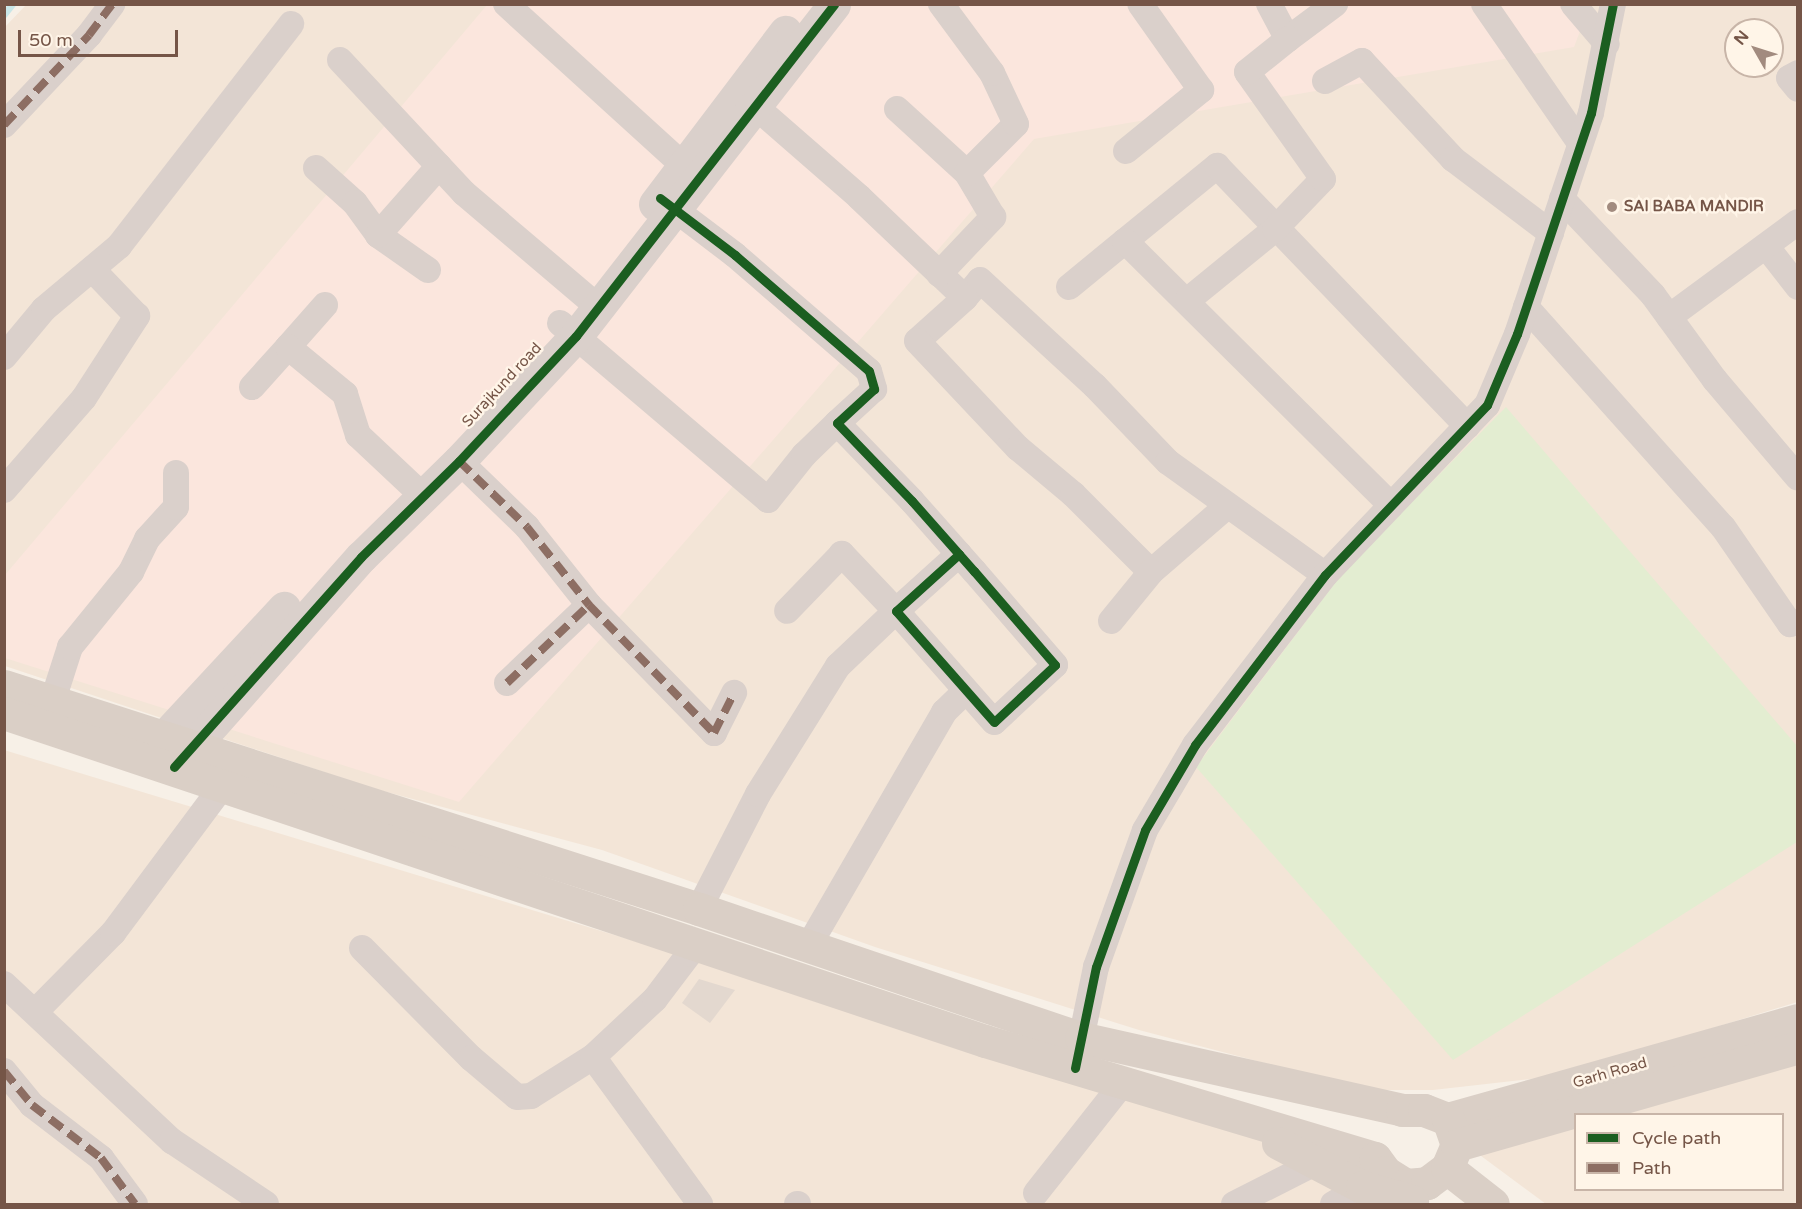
<!DOCTYPE html>
<html>
<head>
<meta charset="utf-8">
<style>
  body { margin:0 }
  #map { position:relative; width:1802px; height:1209px; overflow:hidden; background:#f7f0e7; font-family:"Varela Round",sans-serif }
  div>[style] { position:absolute }
  .residential>* { inset:0; background:#f3e5d7 }
  .commercial>* { inset:0; background:#fbe6dd }
  .green>* { inset:0; background:#e3edd1 }
  .stream>* { height:7px; margin:-3.5px; padding:0 3.5px; transform-origin:3.5px; border-radius:3.5px; background:#c9e6e7 }
  .building>* { inset:0; background:#e3d8cf }
  .street>* { height:26px; margin:-13px; padding:0 13px; transform-origin:13px; border-radius:13px; background:#dad0cb }
  .secondary>* { height:33px; margin:-16.5px; padding:0 16.5px; transform-origin:16.5px; border-radius:16.5px; background:#dad0cb }
  .primary>* { height:33px; margin:-16.5px; padding:0 16.5px; transform-origin:16.5px; border-radius:16.5px; background:#dacfc6 }
  .quiet>* { height:8px; margin-top:-4px; transform-origin:0; background:repeating-linear-gradient(90deg,#8d6e63 0 15px,transparent 0 23px) }
  .cycleway>* { height:9px; margin:-4.5px; padding:0 4.5px; transform-origin:4.5px; border-radius:4.5px; background:#1b5e20 }
  .dots>* { width:16px; height:16px; translate:-50% -50%; box-sizing:border-box; border:3px solid #fff5e8; border-radius:50% }
  span { translate:-50% -50%; white-space:nowrap; text-align:center; line-height:1.15; -webkit-text-stroke:5px #fff5e8; paint-order:stroke }
  .poi-label { font-size:15px; color:#755547; font-weight:700 }
  .left { translate:0 -50%; text-align:left }
  .street-label { font-size:15px; color:#755547 }
  .frame { position:absolute; inset:0; border:6px solid #755547; pointer-events:none }
  .legend { position:absolute; left:1574px; top:1113px; width:210px; height:78px; box-sizing:border-box; background:#fff5e8; border:2px solid #c8b5a8; margin:0; padding:8px 10px; list-style:none; font-size:18px; color:#755547 }
  .legend li { display:flex; align-items:center; gap:12px; height:30px }
  .legend b { width:30px; border:2px solid #c8b5a8 }
  .north { position:absolute; left:1724px; top:18px; width:60px; height:60px; box-sizing:border-box; background:#fff5e8; border:2px solid #c8b5a8; border-radius:50%; rotate:309deg; font-size:16px; font-weight:700; line-height:24px; text-align:center; color:#755547 }
  .north::after { content:''; display:block; margin:auto; width:21px; height:27px; background:#a28b7f; clip-path:polygon(50% 0,100% 100%,50% 72%,0 100%) }
  .scale { position:absolute; left:18px; top:30px; width:160px; height:27px; box-sizing:border-box; border:3px solid #755547; border-top:0; padding-left:8px; font-size:18px; line-height:21px; white-space:nowrap; color:#755547; -webkit-text-stroke:4px #fff5e8; paint-order:stroke }
</style>
</head>
<body>
<div id="map">
  <div class="residential">
    <div style="clip-path:polygon(evenodd,26px 5px,1797px 5px,1797px 1002px,1558px 1076px,1433px 1090px,1367px 1090px,1139px 1030px,875px 947px,602px 850px,372px 788px,5px 666px,4px 28px,26px 5px,1736px 30px,1772px 30px,1772px 66px,1736px 66px,1736px 30px)"></div>
    <div style="clip-path:polygon(4px 750px,1294px 1141px,1350px 1204px,5px 1204px)"></div>
    <div style="clip-path:polygon(evenodd,1797px 1010px,1797px 1204px,1546px 1204px,1446px 1130px,1797px 1010px,1576px 1114px,1782px 1114px,1782px 1190px,1576px 1190px,1576px 1114px)"></div>
  </div>
  <div class="commercial">
    <div style="clip-path:polygon(487px 5px,1590px 5px,1574px 47px,1034px 139px,459px 802px,5px 658px,5px 575px)"></div>
  </div>
  <div class="green">
    <div style="clip-path:polygon(1506px 407px,1797px 746px,1797px 842px,1453px 1060px,1196px 767px,1344px 571px)"></div>
  </div>
  <div class="stream">
    <div style="left:4px;top:14px;width:13px;rotate:-51deg"></div>
  </div>
  <div class="building">
    <div style="clip-path:polygon(699px 979px,735px 990px,710px 1023px,682px 1003px)"></div>
  </div>
  <div class="street">
    <div style="left:506px;top:4px;width:258px;rotate:42.3deg"></div>
    <div style="left:1269px;top:4px;width:40px;rotate:62deg"></div>
    <div style="left:1288px;top:39px;width:59px;rotate:-36.7deg"></div>
    <div style="left:1484px;top:4px;width:169px;rotate:55.4deg"></div>
    <div style="left:1573px;top:4px;width:52px;rotate:49.6deg"></div>
    <div style="left:340px;top:60px;width:182px;rotate:47deg"></div>
    <div style="left:464px;top:193px;width:177px;rotate:40.4deg"></div>
    <div style="left:1798px;top:73px;width:10px;rotate:151deg"></div>
    <div style="left:1789px;top:78px;width:14px;rotate:51deg"></div>
    <div style="left:1325px;top:81px;width:42px;rotate:-28.4deg"></div>
    <div style="left:1362px;top:61px;width:134px;rotate:47.1deg"></div>
    <div style="left:1453px;top:159px;width:123px;rotate:37.1deg"></div>
    <div style="left:756px;top:107px;width:137px;rotate:41.1deg"></div>
    <div style="left:859px;top:197px;width:146px;rotate:43.6deg"></div>
    <div style="left:965px;top:298px;width:23px;rotate:-50deg"></div>
    <div style="left:980px;top:280px;width:156px;rotate:42.7deg"></div>
    <div style="left:1095px;top:386px;width:105px;rotate:46.2deg"></div>
    <div style="left:1168px;top:462px;width:193px;rotate:35.7deg"></div>
    <div style="left:897px;top:109px;width:95px;rotate:42.4deg"></div>
    <div style="left:4px;top:125px;width:124px;rotate:-46.6deg"></div>
    <div style="left:89px;top:35px;width:39px;rotate:-53deg"></div>
    <div style="left:1126px;top:151px;width:97px;rotate:-39.1deg"></div>
    <div style="left:1201px;top:90px;width:105px;rotate:-125.3deg"></div>
    <div style="left:316px;top:168px;width:52px;rotate:41.9deg"></div>
    <div style="left:355px;top:203px;width:39px;rotate:54deg"></div>
    <div style="left:660px;top:198px;width:94px;rotate:37.2deg"></div>
    <div style="left:735px;top:255px;width:177px;rotate:40.9deg"></div>
    <div style="left:869px;top:371px;width:19px;rotate:74deg"></div>
    <div style="left:874px;top:389px;width:50px;rotate:137.4deg"></div>
    <div style="left:837px;top:423px;width:108px;rotate:46.1deg"></div>
    <div style="left:912px;top:501px;width:94px;rotate:48.5deg"></div>
    <div style="left:974px;top:571px;width:124px;rotate:49.2deg"></div>
    <div style="left:1055px;top:665px;width:83px;rotate:136.9deg"></div>
    <div style="left:994px;top:722px;width:148px;rotate:-131.4deg"></div>
    <div style="left:896px;top:611px;width:85px;rotate:-42.1deg"></div>
    <div style="left:1562px;top:199px;width:132px;rotate:46.5deg"></div>
    <div style="left:1653px;top:295px;width:105px;rotate:53.9deg"></div>
    <div style="left:1715px;top:380px;width:128px;rotate:49.7deg"></div>
    <div style="left:1125px;top:241px;width:119px;rotate:-39.2deg"></div>
    <div style="left:1217px;top:166px;width:361px;rotate:46.1deg"></div>
    <div style="left:1766px;top:246px;width:52px;rotate:52deg"></div>
    <div style="left:428px;top:270px;width:61px;rotate:-145deg"></div>
    <div style="left:378px;top:235px;width:92px;rotate:-48.5deg"></div>
    <div style="left:939px;top:274px;width:79px;rotate:-46.5deg"></div>
    <div style="left:993px;top:217px;width:51px;rotate:-120.6deg"></div>
    <div style="left:967px;top:173px;width:69px;rotate:-45deg"></div>
    <div style="left:1016px;top:124px;width:56px;rotate:-115.2deg"></div>
    <div style="left:992px;top:73px;width:86px;rotate:-126.5deg"></div>
    <div style="left:1069px;top:287px;width:72px;rotate:-39.4deg"></div>
    <div style="left:1125px;top:241px;width:375px;rotate:44.8deg"></div>
    <div style="left:965px;top:298px;width:64px;rotate:138.1deg"></div>
    <div style="left:917px;top:341px;width:147px;rotate:46.7deg"></div>
    <div style="left:1018px;top:448px;width:72px;rotate:39.9deg"></div>
    <div style="left:1073px;top:494px;width:110px;rotate:45deg"></div>
    <div style="left:1151px;top:572px;width:99px;rotate:-40.9deg"></div>
    <div style="left:1188px;top:300px;width:112px;rotate:-39.2deg"></div>
    <div style="left:1275px;top:229px;width:69px;rotate:-46.2deg"></div>
    <div style="left:1323px;top:179px;width:131px;rotate:-125.4deg"></div>
    <div style="left:1247px;top:72px;width:53px;rotate:-38.8deg"></div>
    <div style="left:1526px;top:307px;width:295px;rotate:48.2deg"></div>
    <div style="left:1723px;top:527px;width:118px;rotate:55.4deg"></div>
    <div style="left:1790px;top:624px;width:8px;rotate:-14deg"></div>
    <div style="left:1669px;top:317px;width:160px;rotate:-36.4deg"></div>
    <div style="left:560px;top:323px;width:273px;rotate:40.4deg"></div>
    <div style="left:768px;top:500px;width:58px;rotate:-51.3deg"></div>
    <div style="left:804px;top:455px;width:46px;rotate:-44.1deg"></div>
    <div style="left:288px;top:347px;width:56px;rotate:-48.6deg"></div>
    <div style="left:4px;top:357px;width:62px;rotate:-50.2deg"></div>
    <div style="left:44px;top:309px;width:98px;rotate:-40deg"></div>
    <div style="left:119px;top:246px;width:281px;rotate:-52.2deg"></div>
    <div style="left:252px;top:387px;width:54px;rotate:-48deg"></div>
    <div style="left:288px;top:347px;width:74px;rotate:39.5deg"></div>
    <div style="left:345px;top:394px;width:43px;rotate:72.4deg"></div>
    <div style="left:358px;top:435px;width:88px;rotate:43.2deg"></div>
    <div style="left:459px;top:461px;width:95px;rotate:44.1deg"></div>
    <div style="left:527px;top:527px;width:100px;rotate:51.5deg"></div>
    <div style="left:589px;top:605px;width:179px;rotate:45.7deg"></div>
    <div style="left:714px;top:733px;width:45px;rotate:-63.4deg"></div>
    <div style="left:4px;top:490px;width:122px;rotate:-49deg"></div>
    <div style="left:84px;top:398px;width:98px;rotate:-57.1deg"></div>
    <div style="left:137px;top:316px;width:65px;rotate:-133.8deg"></div>
    <div style="left:1111px;top:621px;width:63px;rotate:-50.8deg"></div>
    <div style="left:507px;top:683px;width:113px;rotate:-43.6deg"></div>
    <div style="left:53px;top:700px;width:56px;rotate:-72.2deg"></div>
    <div style="left:70px;top:647px;width:97px;rotate:-50.9deg"></div>
    <div style="left:131px;top:572px;width:37px;rotate:-64deg"></div>
    <div style="left:147px;top:539px;width:43px;rotate:-47.8deg"></div>
    <div style="left:176px;top:507px;width:34px;rotate:-90deg"></div>
    <div style="left:699px;top:909px;width:129px;rotate:-62.8deg"></div>
    <div style="left:758px;top:794px;width:151px;rotate:-58deg"></div>
    <div style="left:838px;top:666px;width:80px;rotate:-43.5deg"></div>
    <div style="left:896px;top:611px;width:79px;rotate:-133.5deg"></div>
    <div style="left:842px;top:554px;width:79px;rotate:134deg"></div>
    <div style="left:808px;top:947px;width:272px;rotate:-59.9deg"></div>
    <div style="left:944px;top:712px;width:30px;rotate:-44deg"></div>
    <div style="left:362px;top:948px;width:155px;rotate:45.3deg"></div>
    <div style="left:471px;top:1058px;width:60px;rotate:40.3deg"></div>
    <div style="left:517px;top:1097px;width:14px;rotate:-4deg"></div>
    <div style="left:531px;top:1096px;width:73px;rotate:-32.2deg"></div>
    <div style="left:593px;top:1057px;width:85px;rotate:-43.1deg"></div>
    <div style="left:655px;top:999px;width:56px;rotate:-52.9deg"></div>
    <div style="left:689px;top:954px;width:12px;rotate:-70deg"></div>
    <div style="left:4px;top:984px;width:230px;rotate:43.1deg"></div>
    <div style="left:172px;top:1141px;width:113px;rotate:33.8deg"></div>
    <div style="left:36px;top:1011px;width:110px;rotate:-45.4deg"></div>
    <div style="left:113px;top:933px;width:186px;rotate:-53.3deg"></div>
    <div style="left:1078px;top:1054px;width:89px;rotate:-78.3deg"></div>
    <div style="left:1096px;top:967px;width:145px;rotate:-70.3deg"></div>
    <div style="left:1145px;top:830px;width:99px;rotate:-59.5deg"></div>
    <div style="left:1195px;top:745px;width:214px;rotate:-52.6deg"></div>
    <div style="left:1325px;top:575px;width:235px;rotate:-46.4deg"></div>
    <div style="left:1487px;top:405px;width:77px;rotate:-67.1deg"></div>
    <div style="left:1517px;top:334px;width:233px;rotate:-71.5deg"></div>
    <div style="left:1591px;top:113px;width:111px;rotate:-78.6deg"></div>
    <div style="left:593px;top:1057px;width:182px;rotate:53.9deg"></div>
    <div style="left:4px;top:1071px;width:44px;rotate:50.5deg"></div>
    <div style="left:32px;top:1105px;width:87px;rotate:37.5deg"></div>
    <div style="left:101px;top:1158px;width:57px;rotate:53.5deg"></div>
    <div style="left:1036px;top:1193px;width:140px;rotate:-51.7deg"></div>
    <div style="left:797px;top:1204px;width:1px"></div>
    <div style="left:1234px;top:1204px;width:91px;rotate:-26.8deg"></div>
    <div style="left:1333px;top:1204px;width:34px;rotate:-30deg"></div>
  </div>
  <div class="secondary">
    <div style="left:655px;top:204px;width:216px;rotate:-52.9deg"></div>
    <div style="left:150px;top:759px;width:27px;rotate:-57deg"></div>
    <div style="left:165px;top:736px;width:175px;rotate:-47.1deg"></div>
    <div style="left:175px;top:767px;width:281px;rotate:-48.5deg"></div>
    <div style="left:361px;top:557px;width:137px;rotate:-44.4deg"></div>
    <div style="left:459px;top:461px;width:171px;rotate:-46.9deg"></div>
    <div style="left:576px;top:336px;width:420px;rotate:-52.1deg"></div>
  </div>
  <div class="primary">
    <div style="left:4px;top:686px;width:730px;rotate:17.79deg"></div>
    <div style="left:699px;top:909px;width:403px;rotate:18.7deg"></div>
    <div style="left:1081px;top:1038px;width:329px;rotate:12.6deg"></div>
    <div style="left:1402px;top:1110px;width:22px"></div>
    <div style="left:1424px;top:1110px;width:26px;rotate:21deg"></div>
    <div style="left:1448px;top:1119px;width:364px;rotate:-15.8deg"></div>
    <div style="left:4px;top:713px;width:1034px;rotate:18.49deg"></div>
    <div style="left:985px;top:1041px;width:407px;rotate:16.7deg"></div>
    <div style="left:1375px;top:1158px;width:17px;rotate:54deg"></div>
    <div style="left:1385px;top:1172px;width:25px;rotate:32deg"></div>
    <div style="left:1406px;top:1185px;width:21px;rotate:-5deg"></div>
    <div style="left:1427px;top:1183px;width:25px;rotate:-37deg"></div>
    <div style="left:1447px;top:1168px;width:25px;rotate:-67deg"></div>
    <div style="left:1457px;top:1145px;width:28px;rotate:-109deg"></div>
    <div style="left:1278px;top:1143px;width:95px;rotate:27.6deg"></div>
    <div style="left:1362px;top:1187px;width:52px;rotate:15.6deg"></div>
    <div style="left:1457px;top:1145px;width:355px;rotate:-16deg"></div>
    <div style="left:1447px;top:1168px;width:58px;rotate:38deg"></div>
  </div>
  <div class="quiet">
    <div style="left:4px;top:125px;width:124px;rotate:-46.6deg"></div>
    <div style="left:89px;top:35px;width:39px;rotate:-53deg"></div>
    <div style="left:459px;top:461px;width:95px;rotate:44.1deg"></div>
    <div style="left:527px;top:527px;width:100px;rotate:51.5deg"></div>
    <div style="left:589px;top:605px;width:179px;rotate:45.7deg"></div>
    <div style="left:714px;top:733px;width:45px;rotate:-63.4deg"></div>
    <div style="left:507px;top:683px;width:113px;rotate:-43.6deg"></div>
    <div style="left:4px;top:1071px;width:44px;rotate:50.5deg"></div>
    <div style="left:32px;top:1105px;width:87px;rotate:37.5deg"></div>
    <div style="left:101px;top:1158px;width:57px;rotate:53.5deg"></div>
  </div>
  <div class="cycleway">
    <div style="left:660px;top:198px;width:94px;rotate:37.2deg"></div>
    <div style="left:735px;top:255px;width:177px;rotate:40.9deg"></div>
    <div style="left:869px;top:371px;width:19px;rotate:74deg"></div>
    <div style="left:874px;top:389px;width:50px;rotate:137.4deg"></div>
    <div style="left:837px;top:423px;width:108px;rotate:46.1deg"></div>
    <div style="left:912px;top:501px;width:94px;rotate:48.5deg"></div>
    <div style="left:974px;top:571px;width:124px;rotate:49.2deg"></div>
    <div style="left:1055px;top:665px;width:83px;rotate:136.9deg"></div>
    <div style="left:994px;top:722px;width:148px;rotate:-131.4deg"></div>
    <div style="left:896px;top:611px;width:85px;rotate:-42.1deg"></div>
    <div style="left:174px;top:767px;width:281px;rotate:-48.3deg"></div>
    <div style="left:361px;top:557px;width:137px;rotate:-44.4deg"></div>
    <div style="left:459px;top:461px;width:171px;rotate:-46.9deg"></div>
    <div style="left:576px;top:336px;width:420px;rotate:-52.1deg"></div>
    <div style="left:1075px;top:1068px;width:103px;rotate:-78.3deg"></div>
    <div style="left:1096px;top:967px;width:145px;rotate:-70.3deg"></div>
    <div style="left:1145px;top:830px;width:99px;rotate:-59.5deg"></div>
    <div style="left:1195px;top:745px;width:214px;rotate:-52.6deg"></div>
    <div style="left:1325px;top:575px;width:235px;rotate:-46.4deg"></div>
    <div style="left:1487px;top:405px;width:77px;rotate:-67.1deg"></div>
    <div style="left:1517px;top:334px;width:233px;rotate:-71.5deg"></div>
    <div style="left:1591px;top:113px;width:111px;rotate:-78.6deg"></div>
  </div>
  <div class="dots">
    <div style="left:1612px;top:207px;background:#a28b7f"></div>
  </div>
  <div class="poi-label">
    <span class="left" style="left:1624px;top:207px">SAI BABA MANDIR</span>
  </div>
  <div class="street-label">
    <span style="left:502px;top:385px;rotate:-47deg">Surajkund road</span>
    <span style="left:1610px;top:1073px;rotate:-16deg">Garh Road</span>
  </div>
  <div class="frame"></div>
  <ul class="legend">
  <li><b style="height:8px;background:#1b5e20"></b>Cycle path</li>
  <li><b style="height:8px;background:#8d6e63"></b>Path</li>
  </ul>
  <div class="north">N</div>
  <div class="scale">50 m</div>
</div>
</body>
</html>
